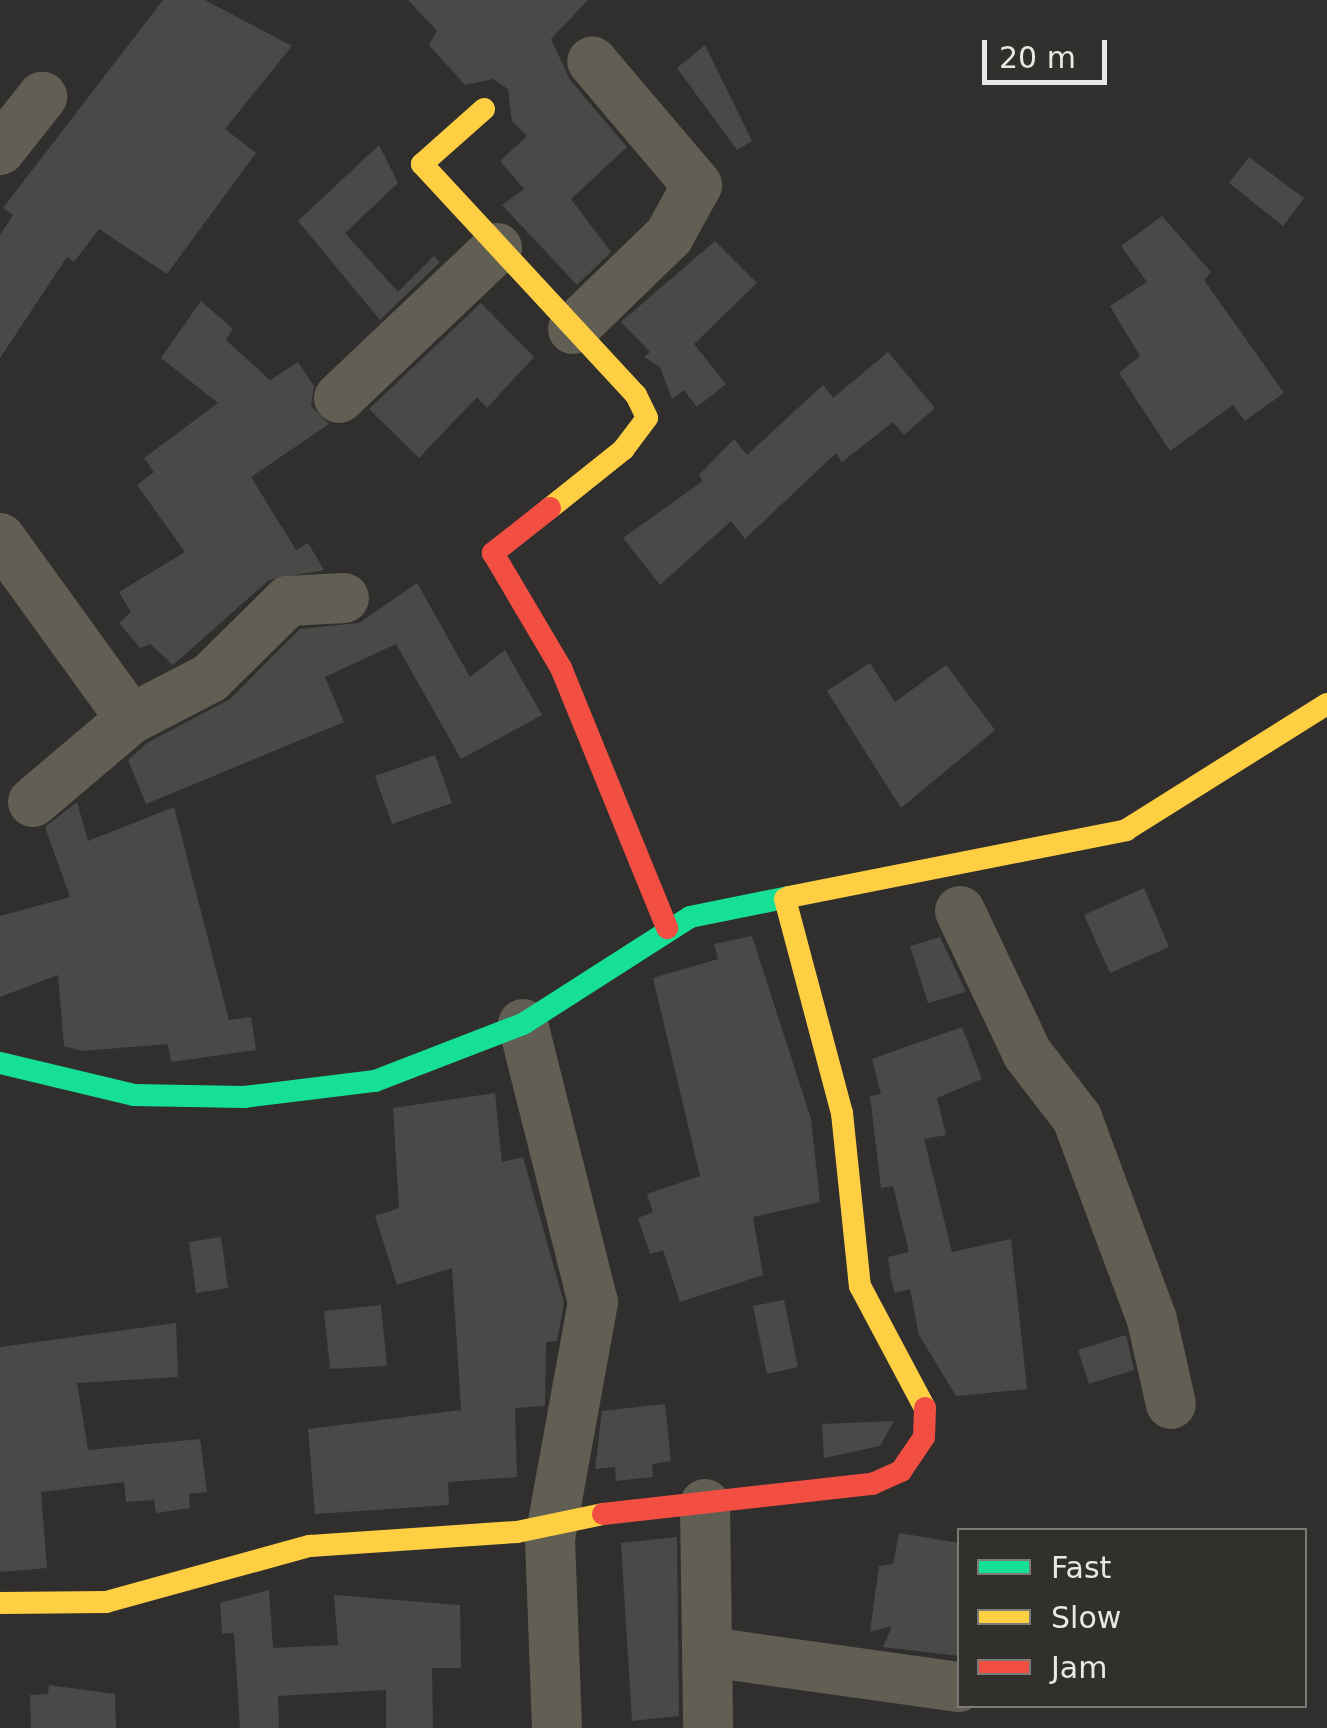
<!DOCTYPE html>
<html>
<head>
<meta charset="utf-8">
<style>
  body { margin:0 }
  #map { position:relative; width:1327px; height:1728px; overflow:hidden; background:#302f2e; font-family:"DejaVu Sans",sans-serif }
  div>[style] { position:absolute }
  .building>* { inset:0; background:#4a4948 }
  .street>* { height:50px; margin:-25px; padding:0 25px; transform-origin:25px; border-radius:25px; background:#615e53 }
  .fast>* { height:22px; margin:-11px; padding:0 11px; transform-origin:11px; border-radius:11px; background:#16e098 }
  .slow>* { height:22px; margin:-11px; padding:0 11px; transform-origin:11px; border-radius:11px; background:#ffcf43 }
  .jam>* { height:22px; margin:-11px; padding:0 11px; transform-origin:11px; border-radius:11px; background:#f24e42 }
  span { translate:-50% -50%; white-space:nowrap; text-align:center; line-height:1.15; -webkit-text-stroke:9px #31302d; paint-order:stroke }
  .legend { position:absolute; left:957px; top:1528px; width:350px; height:180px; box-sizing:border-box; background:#31302d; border:2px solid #7b7a77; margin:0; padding:12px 18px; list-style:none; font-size:30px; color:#e9e8e7 }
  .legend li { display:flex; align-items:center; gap:20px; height:50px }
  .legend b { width:50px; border:2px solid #7b7a77 }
  .scale { position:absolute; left:982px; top:40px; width:125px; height:45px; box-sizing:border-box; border:5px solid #e9e8e7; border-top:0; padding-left:12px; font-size:30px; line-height:35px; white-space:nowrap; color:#e9e8e7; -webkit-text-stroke:8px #31302d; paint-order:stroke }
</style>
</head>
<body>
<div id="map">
  <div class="building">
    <div style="clip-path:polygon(163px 0,205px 0,292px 46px,225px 129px,256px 153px,167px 274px,99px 229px,74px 262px,67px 257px,0 358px,0 235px,13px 215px,3px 208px)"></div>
    <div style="clip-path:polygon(408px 0,588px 0,551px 39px,570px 80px,627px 147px,571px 199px,611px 252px,577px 285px,502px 205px,524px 189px,500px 161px,527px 136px,512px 121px,508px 89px,493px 79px,465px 85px,429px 45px,437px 31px)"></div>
    <div style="clip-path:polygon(705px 45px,752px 141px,737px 150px,677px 68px)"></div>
    <div style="clip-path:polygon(379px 145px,398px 183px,345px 233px,398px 292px,434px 256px,440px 262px,380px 320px,298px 221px)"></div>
    <div style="clip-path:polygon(1249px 157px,1304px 198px,1283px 226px,1229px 183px)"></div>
    <div style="clip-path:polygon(1162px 216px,1211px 272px,1204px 280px,1284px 393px,1245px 421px,1233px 405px,1170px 451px,1119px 373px,1140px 356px,1110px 306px,1147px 282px,1121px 246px)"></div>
    <div style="clip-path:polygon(715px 241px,757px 283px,694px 344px,726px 384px,697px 407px,684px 390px,672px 399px,660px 367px,644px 357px,650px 352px,621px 322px)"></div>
    <div style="clip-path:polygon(201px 301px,233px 329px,226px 340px,270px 380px,298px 362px,314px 386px,311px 406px,329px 424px,251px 477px,296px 550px,308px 543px,324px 570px,269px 580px,173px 665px,150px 644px,140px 648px,119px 623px,131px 612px,119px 592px,185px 552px,137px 485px,154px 472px,144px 458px,218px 403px,161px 358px)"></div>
    <div style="clip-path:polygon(481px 303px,534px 357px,487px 408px,477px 397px,419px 458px,369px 409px)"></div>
    <div style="clip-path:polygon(888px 352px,935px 408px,904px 435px,893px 422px,842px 462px,836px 453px,745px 539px,731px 521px,660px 585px,623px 538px,703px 481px,699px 475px,734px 439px,747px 455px,823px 385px,833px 398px)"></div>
    <div style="clip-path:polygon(417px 583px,470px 677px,505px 650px,542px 715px,461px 759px,396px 644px,325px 677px,344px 722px,146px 804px,128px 760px,147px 743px,230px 699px,300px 629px,359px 623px)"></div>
    <div style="clip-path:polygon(870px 663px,895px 702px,946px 665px,995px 730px,901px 808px,827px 691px)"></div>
    <div style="clip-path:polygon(435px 755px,452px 803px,392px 824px,375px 776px)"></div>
    <div style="clip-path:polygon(77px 802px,88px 841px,174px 807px,229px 1020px,251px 1017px,256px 1050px,171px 1062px,168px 1044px,82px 1051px,64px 1046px,58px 975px,0 997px,0 916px,70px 897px,45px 827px)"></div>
    <div style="clip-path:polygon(1144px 888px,1169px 947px,1110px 973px,1084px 915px)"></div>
    <div style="clip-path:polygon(752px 936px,811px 1119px,820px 1202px,753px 1217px,763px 1275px,680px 1302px,663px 1250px,650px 1254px,638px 1218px,653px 1212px,647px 1194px,700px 1176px,653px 978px,718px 959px,714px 944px)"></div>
    <div style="clip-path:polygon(940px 937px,966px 992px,928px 1003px,910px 946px)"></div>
    <div style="clip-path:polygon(962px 1027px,982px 1079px,937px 1098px,946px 1135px,924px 1139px,952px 1252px,1011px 1239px,1027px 1389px,956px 1396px,919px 1335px,910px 1289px,895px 1293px,891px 1280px,888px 1257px,909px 1252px,893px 1186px,881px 1188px,870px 1096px,881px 1094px,872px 1059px)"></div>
    <div style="clip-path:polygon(495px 1093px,502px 1162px,523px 1157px,564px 1303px,557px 1341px,546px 1342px,545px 1406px,515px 1408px,517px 1477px,448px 1482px,449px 1505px,315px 1514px,308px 1429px,461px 1410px,452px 1268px,397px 1285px,375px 1216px,399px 1208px,393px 1108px)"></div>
    <div style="clip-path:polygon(221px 1237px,228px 1288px,196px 1293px,189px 1242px)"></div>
    <div style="clip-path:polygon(784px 1300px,798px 1367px,767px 1374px,753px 1306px)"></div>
    <div style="clip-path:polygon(381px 1305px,387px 1366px,330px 1369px,324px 1311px)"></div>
    <div style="clip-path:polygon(176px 1323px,178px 1377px,77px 1383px,88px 1450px,200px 1439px,207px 1492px,189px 1494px,190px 1508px,156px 1513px,154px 1500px,126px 1502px,124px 1482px,41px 1492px,47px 1568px,0 1572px,0 1347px)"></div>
    <div style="clip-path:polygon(1126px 1335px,1134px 1370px,1089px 1384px,1078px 1350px)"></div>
    <div style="clip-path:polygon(665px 1404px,671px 1461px,652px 1464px,653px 1477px,616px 1481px,615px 1467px,595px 1469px,602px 1411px)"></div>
    <div style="clip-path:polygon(894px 1421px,880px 1446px,824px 1458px,822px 1424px)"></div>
    <div style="clip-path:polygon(899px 1533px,960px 1543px,960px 1656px,883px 1647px,892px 1626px,870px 1632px,879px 1566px,893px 1564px)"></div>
    <div style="clip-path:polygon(677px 1537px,679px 1716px,632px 1721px,621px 1543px)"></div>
    <div style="clip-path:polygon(269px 1590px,273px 1648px,338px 1645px,334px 1595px,460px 1605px,461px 1668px,432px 1668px,433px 1728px,386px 1728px,386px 1690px,278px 1696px,279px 1728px,240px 1728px,234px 1633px,222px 1634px,220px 1603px)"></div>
    <div style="clip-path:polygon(49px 1685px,115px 1694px,116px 1728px,31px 1728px,30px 1695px,48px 1694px)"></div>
  </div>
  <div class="street">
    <div style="left:0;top:150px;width:68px;rotate:-51.6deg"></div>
    <div style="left:573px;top:329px;width:134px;rotate:-44.1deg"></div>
    <div style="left:669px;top:236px;width:58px;rotate:-61.2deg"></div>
    <div style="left:697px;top:185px;width:162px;rotate:-130.3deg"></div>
    <div style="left:339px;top:398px;width:218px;rotate:-43.5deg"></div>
    <div style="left:0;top:538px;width:223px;rotate:54.1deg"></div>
    <div style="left:33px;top:802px;width:128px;rotate:-40.3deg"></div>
    <div style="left:131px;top:719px;width:89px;rotate:-27.4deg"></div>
    <div style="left:210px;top:678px;width:110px;rotate:-44.6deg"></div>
    <div style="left:288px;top:601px;width:56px;rotate:-3.1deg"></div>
    <div style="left:960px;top:911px;width:157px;rotate:64.7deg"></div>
    <div style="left:1027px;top:1053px;width:82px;rotate:52.4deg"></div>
    <div style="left:1077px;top:1118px;width:215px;rotate:69.6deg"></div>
    <div style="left:1152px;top:1320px;width:86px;rotate:77.3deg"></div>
    <div style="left:523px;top:1024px;width:287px;rotate:75.9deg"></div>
    <div style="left:593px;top:1302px;width:240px;rotate:100.3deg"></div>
    <div style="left:550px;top:1538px;width:190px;rotate:87.9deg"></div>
    <div style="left:705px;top:1504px;width:224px;rotate:89.2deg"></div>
    <div style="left:709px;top:1652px;width:252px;rotate:8deg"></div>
  </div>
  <div class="fast">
    <div style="left:0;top:1063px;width:138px;rotate:13.4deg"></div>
    <div style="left:134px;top:1095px;width:110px;rotate:1deg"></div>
    <div style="left:244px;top:1097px;width:132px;rotate:-7deg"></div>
    <div style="left:375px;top:1081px;width:159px;rotate:-21.1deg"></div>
    <div style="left:523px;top:1024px;width:198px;rotate:-32.6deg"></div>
    <div style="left:690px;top:917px;width:101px;rotate:-11.4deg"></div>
  </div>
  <div class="slow">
    <div style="left:484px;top:109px;width:83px;rotate:138.4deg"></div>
    <div style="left:422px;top:164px;width:315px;rotate:47.2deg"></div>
    <div style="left:636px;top:395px;width:25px;rotate:64deg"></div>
    <div style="left:647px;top:418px;width:39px;rotate:127deg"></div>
    <div style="left:624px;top:449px;width:95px;rotate:141.4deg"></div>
    <div style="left:789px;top:897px;width:344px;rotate:-11.2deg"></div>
    <div style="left:1126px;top:830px;width:237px;rotate:-32.1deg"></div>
    <div style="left:785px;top:899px;width:221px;rotate:75.1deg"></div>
    <div style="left:842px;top:1113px;width:174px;rotate:84.1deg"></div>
    <div style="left:860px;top:1286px;width:138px;rotate:62deg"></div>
    <div style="left:0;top:1603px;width:106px;rotate:-0.5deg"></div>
    <div style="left:106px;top:1602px;width:212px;rotate:-15.4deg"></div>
    <div style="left:310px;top:1546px;width:207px;rotate:-3.9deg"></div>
    <div style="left:517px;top:1532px;width:88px;rotate:-11.8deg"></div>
  </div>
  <div class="jam">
    <div style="left:550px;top:508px;width:73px;rotate:141.7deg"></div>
    <div style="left:493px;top:553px;width:134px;rotate:59.4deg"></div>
    <div style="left:561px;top:668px;width:281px;rotate:67.8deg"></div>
    <div style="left:603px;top:1514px;width:271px;rotate:-6.4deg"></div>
    <div style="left:872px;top:1484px;width:32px;rotate:-24deg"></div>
    <div style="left:901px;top:1471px;width:41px;rotate:-55.9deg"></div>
    <div style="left:924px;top:1437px;width:29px;rotate:-88deg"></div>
  </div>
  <ul class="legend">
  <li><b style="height:12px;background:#16e098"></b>Fast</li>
  <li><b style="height:12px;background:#ffcf43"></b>Slow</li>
  <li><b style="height:12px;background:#f24e42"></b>Jam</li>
  </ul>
  <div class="scale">20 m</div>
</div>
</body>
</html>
